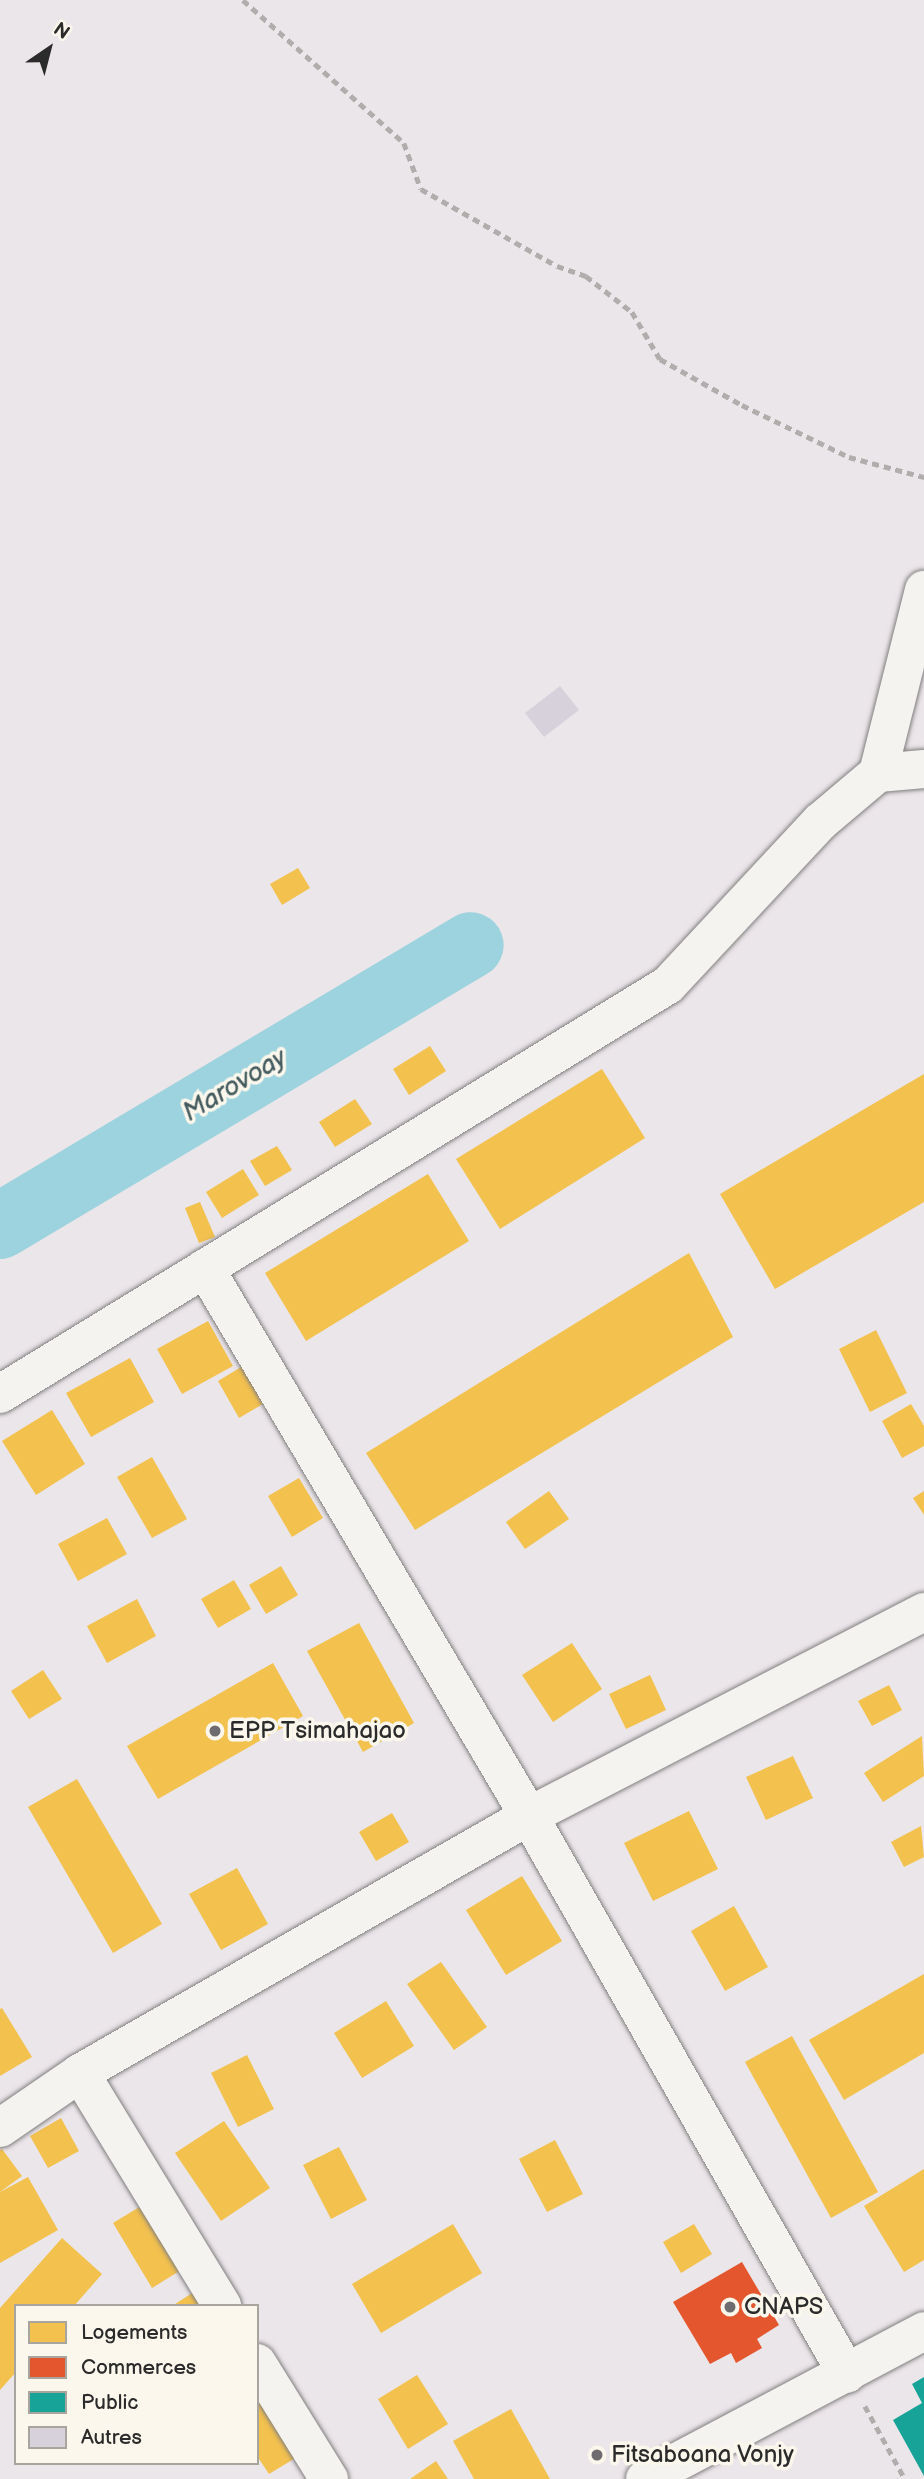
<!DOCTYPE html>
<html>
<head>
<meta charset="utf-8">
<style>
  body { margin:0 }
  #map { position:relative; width:924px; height:2479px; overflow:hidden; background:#ebe6e9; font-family:"Balsamiq Sans",sans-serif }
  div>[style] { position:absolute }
  .homes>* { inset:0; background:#f2c14e }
  .shops>* { inset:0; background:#e4572e }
  .public>* { inset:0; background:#17a398 }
  .river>* { height:66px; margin:-33px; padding:0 33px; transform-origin:33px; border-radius:33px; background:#9dd3de }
  .building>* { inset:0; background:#d6d1db }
  .path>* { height:4.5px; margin-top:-2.25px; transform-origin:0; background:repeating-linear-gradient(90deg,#b0aead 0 7px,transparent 0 12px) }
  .roads { filter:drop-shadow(0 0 2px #817f80) drop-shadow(0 0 2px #817f80) }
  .street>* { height:38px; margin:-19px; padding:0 19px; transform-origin:19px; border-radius:19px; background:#f4f3f0 }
  .dots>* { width:19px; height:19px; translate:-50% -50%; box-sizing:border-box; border:4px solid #fbf7ec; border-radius:50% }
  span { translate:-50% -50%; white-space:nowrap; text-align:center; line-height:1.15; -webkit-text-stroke:7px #fbf7ec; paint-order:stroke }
  .poi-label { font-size:24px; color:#2b2b2b }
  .left { translate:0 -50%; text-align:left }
  .water-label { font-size:26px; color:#435b5f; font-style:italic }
  .legend { position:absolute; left:14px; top:2304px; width:245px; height:161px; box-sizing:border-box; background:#fbf7ec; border:2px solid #a8a59f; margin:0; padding:9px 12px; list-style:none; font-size:21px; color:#2b2b2b }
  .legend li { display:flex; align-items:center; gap:14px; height:35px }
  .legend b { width:35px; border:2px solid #a8a59f }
  .north { position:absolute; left:14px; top:14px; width:70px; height:70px; -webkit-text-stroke:5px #fbf7ec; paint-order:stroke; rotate:35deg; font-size:19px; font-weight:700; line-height:28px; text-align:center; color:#2b2b2b }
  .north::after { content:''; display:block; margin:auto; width:24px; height:32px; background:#2b2b2b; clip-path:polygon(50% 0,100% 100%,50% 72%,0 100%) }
</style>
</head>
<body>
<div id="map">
  <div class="homes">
    <div style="clip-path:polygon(298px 868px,310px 888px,282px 905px,270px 884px)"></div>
    <div style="clip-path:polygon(430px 1046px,446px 1071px,409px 1095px,393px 1069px)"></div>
    <div style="clip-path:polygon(602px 1069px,645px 1138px,500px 1229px,456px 1159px)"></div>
    <div style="clip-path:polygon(924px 1074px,924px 1202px,775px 1289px,720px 1194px)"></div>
    <div style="clip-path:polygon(355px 1099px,372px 1124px,335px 1147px,319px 1122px)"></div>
    <div style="clip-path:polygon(277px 1146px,292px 1170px,265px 1186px,250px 1161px)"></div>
    <div style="clip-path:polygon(243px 1169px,259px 1195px,222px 1218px,206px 1192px)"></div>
    <div style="clip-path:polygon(428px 1174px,469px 1241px,306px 1341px,265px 1273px)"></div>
    <div style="clip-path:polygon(200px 1202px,215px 1237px,199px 1243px,185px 1208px)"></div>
    <div style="clip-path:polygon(689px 1253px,733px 1337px,415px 1530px,366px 1453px)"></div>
    <div style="clip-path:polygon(208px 1321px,233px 1366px,182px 1394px,157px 1349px)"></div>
    <div style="clip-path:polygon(876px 1330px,907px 1393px,870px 1412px,839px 1349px)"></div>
    <div style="clip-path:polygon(130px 1358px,154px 1402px,91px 1437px,66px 1393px)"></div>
    <div style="clip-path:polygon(251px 1361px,273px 1398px,239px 1418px,218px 1381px)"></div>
    <div style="clip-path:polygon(911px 1404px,924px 1426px,924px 1446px,902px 1458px,882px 1421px)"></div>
    <div style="clip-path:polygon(52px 1410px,85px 1464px,36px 1495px,2px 1441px)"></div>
    <div style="clip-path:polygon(152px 1457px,187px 1519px,152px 1538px,117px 1477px)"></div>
    <div style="clip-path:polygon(299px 1478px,323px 1518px,292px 1537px,268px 1496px)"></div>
    <div style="clip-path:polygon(549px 1491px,569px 1519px,525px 1549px,506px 1522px)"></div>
    <div style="clip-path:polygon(924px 1491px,924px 1515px,913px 1498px)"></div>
    <div style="clip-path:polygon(107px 1518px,127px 1554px,78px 1581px,58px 1544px)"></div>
    <div style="clip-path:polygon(281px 1566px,298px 1595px,266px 1614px,249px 1585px)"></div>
    <div style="clip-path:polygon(234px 1580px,251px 1609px,218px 1628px,201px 1599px)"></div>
    <div style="clip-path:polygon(137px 1599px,156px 1636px,107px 1663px,87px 1626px)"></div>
    <div style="clip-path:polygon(359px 1623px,414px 1723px,363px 1752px,307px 1651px)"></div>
    <div style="clip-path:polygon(572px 1643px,602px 1689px,553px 1722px,522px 1675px)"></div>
    <div style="clip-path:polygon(273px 1663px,303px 1716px,158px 1799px,127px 1746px)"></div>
    <div style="clip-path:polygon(43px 1670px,62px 1699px,29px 1719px,11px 1691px)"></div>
    <div style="clip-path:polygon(650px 1675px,666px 1710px,626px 1729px,609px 1694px)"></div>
    <div style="clip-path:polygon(889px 1685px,902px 1710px,872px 1726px,858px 1701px)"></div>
    <div style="clip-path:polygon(922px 1736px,924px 1776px,883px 1802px,864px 1773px)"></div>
    <div style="clip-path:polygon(793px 1756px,813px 1798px,766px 1820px,746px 1777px)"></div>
    <div style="clip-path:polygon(77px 1779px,162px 1924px,113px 1953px,28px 1807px)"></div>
    <div style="clip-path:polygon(689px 1811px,718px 1869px,653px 1901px,624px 1843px)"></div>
    <div style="clip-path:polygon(392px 1813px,409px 1842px,376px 1861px,359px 1832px)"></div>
    <div style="clip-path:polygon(921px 1826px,924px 1857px,904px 1867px,891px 1842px)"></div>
    <div style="clip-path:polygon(237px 1868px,268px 1924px,221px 1950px,189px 1894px)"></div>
    <div style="clip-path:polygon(522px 1876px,562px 1941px,506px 1975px,466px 1910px)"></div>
    <div style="clip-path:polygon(734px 1906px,768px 1967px,725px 1991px,691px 1931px)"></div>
    <div style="clip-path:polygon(441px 1962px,487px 2027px,454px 2050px,407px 1984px)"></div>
    <div style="clip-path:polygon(924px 1974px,924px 2053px,844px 2100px,809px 2040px)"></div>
    <div style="clip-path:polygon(386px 2001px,414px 2046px,362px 2078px,334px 2033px)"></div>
    <div style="clip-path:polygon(2px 2008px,32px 2057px,0 2076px,0 2009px)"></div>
    <div style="clip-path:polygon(792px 2036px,878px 2192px,831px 2218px,745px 2062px)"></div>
    <div style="clip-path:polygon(247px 2055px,274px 2109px,238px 2127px,211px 2073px)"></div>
    <div style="clip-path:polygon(61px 2118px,79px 2151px,48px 2168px,30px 2136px)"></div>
    <div style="clip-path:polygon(224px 2121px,270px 2188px,221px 2221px,175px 2153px)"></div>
    <div style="clip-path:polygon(555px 2140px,583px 2194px,547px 2212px,519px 2159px)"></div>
    <div style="clip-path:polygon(339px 2147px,367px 2200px,331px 2219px,303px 2165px)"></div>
    <div style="clip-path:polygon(2px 2149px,22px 2176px,0 2192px,0 2150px)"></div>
    <div style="clip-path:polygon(924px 2169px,924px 2260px,904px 2272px,864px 2206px)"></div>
    <div style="clip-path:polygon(28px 2177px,58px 2230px,0 2263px,0 2192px)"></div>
    <div style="clip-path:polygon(146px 2203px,186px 2267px,152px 2288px,113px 2223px)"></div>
    <div style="clip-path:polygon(453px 2224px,482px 2273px,381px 2333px,352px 2284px)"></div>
    <div style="clip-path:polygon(694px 2224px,712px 2254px,681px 2273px,663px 2242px)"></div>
    <div style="clip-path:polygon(62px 2238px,102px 2274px,74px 2306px,16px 2306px,16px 2372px,0 2390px,0 2308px)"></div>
    <div style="clip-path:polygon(200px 2288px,211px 2306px,172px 2306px)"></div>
    <div style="clip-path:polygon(417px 2375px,448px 2424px,408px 2449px,378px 2399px)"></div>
    <div style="clip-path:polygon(257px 2393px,302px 2454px,269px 2474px,257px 2456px)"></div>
    <div style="clip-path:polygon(511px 2409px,550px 2479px,474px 2479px,453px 2441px)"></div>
    <div style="clip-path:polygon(436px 2461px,448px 2479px,410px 2479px)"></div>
  </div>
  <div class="shops">
    <div style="clip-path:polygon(742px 2262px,779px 2325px,757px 2339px,762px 2348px,736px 2363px,731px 2353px,710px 2364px,673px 2302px)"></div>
  </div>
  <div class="public">
    <div style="clip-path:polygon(924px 2377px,924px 2476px,893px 2420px,922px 2403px,912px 2384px)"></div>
  </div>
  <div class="river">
    <div style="left:0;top:1226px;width:548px;rotate:-30.82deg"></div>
  </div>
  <div class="building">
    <div style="clip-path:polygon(560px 686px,579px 710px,544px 737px,525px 713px)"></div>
  </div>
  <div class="path">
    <div style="left:243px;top:0;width:215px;rotate:41.6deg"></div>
    <div style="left:404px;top:143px;width:49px;rotate:69.7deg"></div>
    <div style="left:421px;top:189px;width:156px;rotate:29.5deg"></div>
    <div style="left:557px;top:266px;width:31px;rotate:19deg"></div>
    <div style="left:586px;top:276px;width:58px;rotate:38deg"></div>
    <div style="left:632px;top:312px;width:55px;rotate:59.2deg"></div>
    <div style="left:660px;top:359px;width:94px;rotate:29.3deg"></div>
    <div style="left:742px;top:405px;width:119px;rotate:25.9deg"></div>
    <div style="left:849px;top:457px;width:78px;rotate:14.9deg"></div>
    <div style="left:865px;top:2406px;width:83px;rotate:61.3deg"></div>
  </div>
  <div class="roads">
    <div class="street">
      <div style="left:878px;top:773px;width:189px;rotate:-75.9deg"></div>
      <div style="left:205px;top:1268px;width:637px;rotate:59.41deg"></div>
      <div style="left:529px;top:1816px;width:642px;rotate:60.32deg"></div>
      <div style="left:0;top:1394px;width:783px;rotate:-31.48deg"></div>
      <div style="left:668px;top:985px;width:223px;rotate:-47deg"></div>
      <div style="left:820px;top:822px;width:76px;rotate:-40.2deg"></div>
      <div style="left:878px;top:773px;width:46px;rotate:-5deg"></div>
      <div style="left:80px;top:2073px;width:273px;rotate:58.6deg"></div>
      <div style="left:0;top:2128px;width:97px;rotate:-34.5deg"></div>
      <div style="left:80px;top:2073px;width:517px;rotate:-29.79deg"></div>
      <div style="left:529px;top:1816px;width:445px;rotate:-27.3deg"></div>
      <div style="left:257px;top:2363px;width:137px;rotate:58.2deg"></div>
      <div style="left:645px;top:2479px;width:316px;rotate:-27.9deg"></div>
    </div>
  </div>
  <div class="dots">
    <div style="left:215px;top:1731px;background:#6e6c6e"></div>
    <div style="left:730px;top:2307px;background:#6e6c6e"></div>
    <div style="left:597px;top:2455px;background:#6e6c6e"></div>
  </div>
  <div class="poi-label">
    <span class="left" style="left:229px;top:1731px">EPP Tsimahajao</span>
    <span class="left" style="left:744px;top:2307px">CNAPS</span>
    <span class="left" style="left:611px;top:2455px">Fitsaboana Vonjy</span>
  </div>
  <div class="water-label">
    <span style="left:235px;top:1086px;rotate:-31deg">Marovoay</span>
  </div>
  <ul class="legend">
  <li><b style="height:19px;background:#f2c14e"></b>Logements</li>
  <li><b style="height:19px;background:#e4572e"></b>Commerces</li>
  <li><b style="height:19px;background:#17a398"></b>Public</li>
  <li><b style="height:19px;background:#d6d1db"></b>Autres</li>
  </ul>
  <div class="north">N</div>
</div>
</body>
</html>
